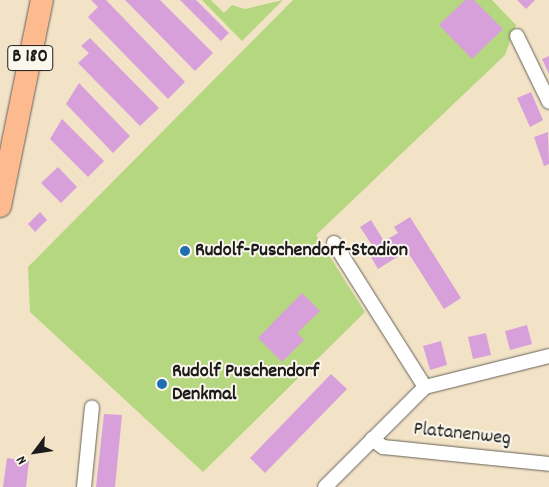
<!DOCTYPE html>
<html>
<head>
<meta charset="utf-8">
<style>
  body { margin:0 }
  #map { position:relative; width:549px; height:487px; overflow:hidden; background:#f2e3c7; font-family:Dekko,sans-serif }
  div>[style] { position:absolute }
  .green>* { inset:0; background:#b5d77f }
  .building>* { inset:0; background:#d8a0db }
  .roads { filter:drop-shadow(0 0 1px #676258) drop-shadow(0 0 1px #676258) }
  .street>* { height:14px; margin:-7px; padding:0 7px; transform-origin:7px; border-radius:7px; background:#fff }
  .primary>* { height:22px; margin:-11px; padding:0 11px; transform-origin:11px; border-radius:11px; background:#fcba8e }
  .dots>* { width:14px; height:14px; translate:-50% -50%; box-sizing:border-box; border:2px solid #fbf7ec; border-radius:50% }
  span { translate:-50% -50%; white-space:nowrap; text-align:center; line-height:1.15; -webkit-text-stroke:4px #fbf7ec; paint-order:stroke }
  .shield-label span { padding:1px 4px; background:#fbf7ec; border:1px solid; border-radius:4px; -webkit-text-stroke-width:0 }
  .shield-label { font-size:19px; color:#1c1c1c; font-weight:700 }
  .poi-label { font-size:20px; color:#1c1c1c; font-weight:700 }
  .left { translate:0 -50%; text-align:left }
  .street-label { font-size:20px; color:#1c1c1c }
  .north { position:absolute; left:10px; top:427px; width:50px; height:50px; -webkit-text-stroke:4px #fbf7ec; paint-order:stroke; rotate:239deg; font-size:14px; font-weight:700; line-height:20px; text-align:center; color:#1c1c1c }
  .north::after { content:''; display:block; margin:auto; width:18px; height:22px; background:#1c1c1c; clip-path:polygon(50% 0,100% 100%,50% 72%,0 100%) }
</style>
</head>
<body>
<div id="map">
  <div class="green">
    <div style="clip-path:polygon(202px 0,211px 0,224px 13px,232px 5px,245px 9px,283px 0,242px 41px)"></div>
    <div style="clip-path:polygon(293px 0,492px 0,516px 25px,505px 55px,316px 235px,365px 312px,203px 472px,30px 312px,28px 267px)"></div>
  </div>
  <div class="building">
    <div style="clip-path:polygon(91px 0,106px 0,185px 82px,168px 99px,88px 17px,98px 7px)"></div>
    <div style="clip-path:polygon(125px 0,160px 0,213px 53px,195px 71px)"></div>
    <div style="clip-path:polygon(180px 0,196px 0,229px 33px,221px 41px)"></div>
    <div style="clip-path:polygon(465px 0,474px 0,503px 29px,472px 59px,439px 25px)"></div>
    <div style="clip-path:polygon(517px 0,535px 0,526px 9px)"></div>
    <div style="clip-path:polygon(90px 38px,159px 108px,140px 126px,78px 63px,89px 53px,81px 46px)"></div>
    <div style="clip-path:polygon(549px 56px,549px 74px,542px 59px)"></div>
    <div style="clip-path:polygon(79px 83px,130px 136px,113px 153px,66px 104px)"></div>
    <div style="clip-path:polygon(531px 92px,543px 120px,530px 127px,517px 98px)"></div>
    <div style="clip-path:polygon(62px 119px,104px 161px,88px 177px,50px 139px)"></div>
    <div style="clip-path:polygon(548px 132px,549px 164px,544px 166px,534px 137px)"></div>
    <div style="clip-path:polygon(58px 167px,77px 187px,61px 203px,41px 183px)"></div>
    <div style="clip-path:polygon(40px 212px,47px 220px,35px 232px,28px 224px)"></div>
    <div style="clip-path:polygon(410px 217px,461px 298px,444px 309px,407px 251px,378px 269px,368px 252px,374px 248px,360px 227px,371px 220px,384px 241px,398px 233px,394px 227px)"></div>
    <div style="clip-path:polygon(302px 293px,320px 311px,297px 333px,304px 340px,282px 362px,258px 338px)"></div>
    <div style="clip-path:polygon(527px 325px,532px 344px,510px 350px,505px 331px)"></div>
    <div style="clip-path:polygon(486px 333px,491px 355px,473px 359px,468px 337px)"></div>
    <div style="clip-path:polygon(441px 341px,447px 365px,430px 370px,423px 346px)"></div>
    <div style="clip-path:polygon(331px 374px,347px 389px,265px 473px,250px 458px)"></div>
    <div style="clip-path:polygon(104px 414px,122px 415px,115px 487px,96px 487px)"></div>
    <div style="clip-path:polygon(7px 458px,29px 461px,26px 487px,3px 487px)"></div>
  </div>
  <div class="roads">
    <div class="street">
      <div style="left:517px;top:36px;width:73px;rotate:64.1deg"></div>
      <div style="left:334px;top:243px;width:170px;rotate:57.7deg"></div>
      <div style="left:372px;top:439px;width:14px;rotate:36deg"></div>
      <div style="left:383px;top:447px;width:167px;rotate:5.8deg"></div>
      <div style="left:84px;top:487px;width:80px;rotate:-84.3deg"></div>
      <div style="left:325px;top:487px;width:141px;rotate:-45deg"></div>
      <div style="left:425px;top:387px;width:128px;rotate:-14deg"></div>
    </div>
    <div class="primary">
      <div style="left:0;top:206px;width:210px;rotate:-78.5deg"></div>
    </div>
  </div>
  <div class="dots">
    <div style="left:185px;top:251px;background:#1f6fb2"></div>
    <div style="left:162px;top:384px;background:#1f6fb2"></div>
  </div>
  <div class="shield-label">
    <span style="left:30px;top:58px">B 180</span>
  </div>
  <div class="poi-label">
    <span class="left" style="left:195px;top:251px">Rudolf-Puschendorf-Stadion</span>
    <span class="left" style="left:172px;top:384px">Rudolf Puschendorf<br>Denkmal</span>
  </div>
  <div class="street-label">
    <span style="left:462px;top:435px;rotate:6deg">Platanenweg</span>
  </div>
  <div class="north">N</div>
</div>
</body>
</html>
